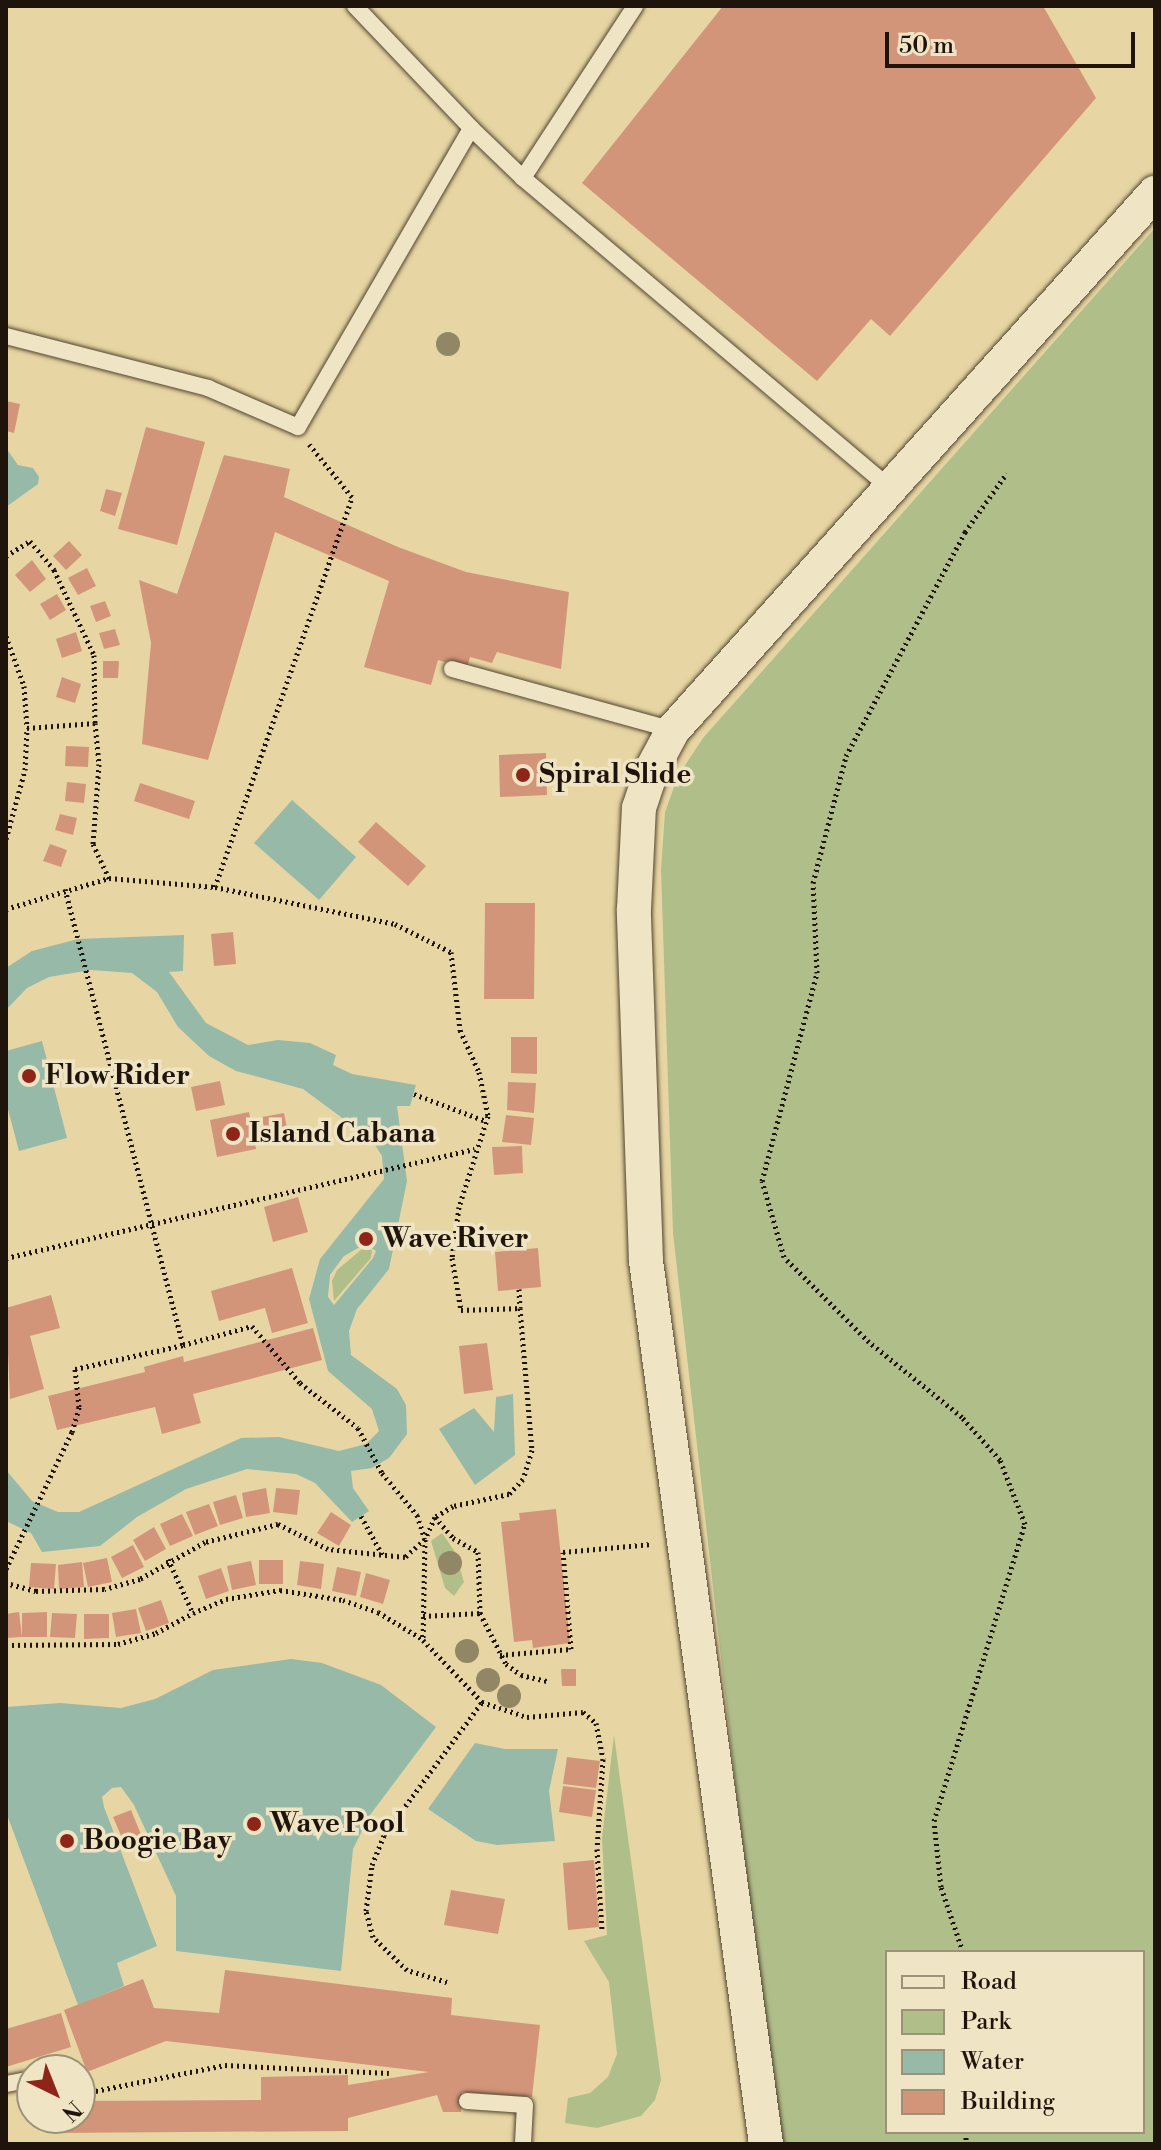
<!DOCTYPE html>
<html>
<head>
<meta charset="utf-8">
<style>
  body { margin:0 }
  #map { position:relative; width:1161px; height:2150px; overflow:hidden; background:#e7d6a3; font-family:"Libre Bodoni",serif }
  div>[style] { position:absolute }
  .green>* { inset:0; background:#b0bf8a }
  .water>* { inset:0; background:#97b9a8 }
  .building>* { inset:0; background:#d39579 }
  .path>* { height:5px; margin-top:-2.5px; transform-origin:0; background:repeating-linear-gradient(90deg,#1f140b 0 2px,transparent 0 6px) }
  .roads { filter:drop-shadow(0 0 2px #514431) drop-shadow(0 0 2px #514431) }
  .lane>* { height:16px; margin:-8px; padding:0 8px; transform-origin:8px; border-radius:8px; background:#efe4c3 }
  .street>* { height:34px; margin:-17px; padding:0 17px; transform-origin:17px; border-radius:17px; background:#efe4c3 }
  .trees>* { width:24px; height:24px; margin:-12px; border-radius:50%; background:#918764 }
  .dots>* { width:22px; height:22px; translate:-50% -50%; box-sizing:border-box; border:4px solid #efe4c3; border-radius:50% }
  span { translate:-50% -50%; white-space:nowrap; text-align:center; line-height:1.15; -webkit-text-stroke:7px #efe4c3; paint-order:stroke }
  .poi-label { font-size:28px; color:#1f140b; font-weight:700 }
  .left { translate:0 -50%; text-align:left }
  .frame { position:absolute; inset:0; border:8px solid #1f140b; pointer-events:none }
  .legend { position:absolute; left:885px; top:1950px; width:260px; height:184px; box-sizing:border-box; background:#efe4c3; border:2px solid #9c9179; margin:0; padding:10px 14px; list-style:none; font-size:24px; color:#1f140b }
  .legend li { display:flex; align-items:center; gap:16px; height:40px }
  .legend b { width:40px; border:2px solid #9c9179 }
  .north { position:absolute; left:16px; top:2054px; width:80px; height:80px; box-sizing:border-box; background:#efe4c3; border:2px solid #9c9179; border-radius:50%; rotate:137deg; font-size:22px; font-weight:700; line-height:32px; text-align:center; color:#1f140b }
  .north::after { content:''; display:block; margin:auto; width:28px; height:36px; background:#8f2418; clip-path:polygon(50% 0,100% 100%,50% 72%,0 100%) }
  .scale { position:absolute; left:885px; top:32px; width:250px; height:36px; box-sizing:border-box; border:4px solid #1f140b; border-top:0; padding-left:10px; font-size:24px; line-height:28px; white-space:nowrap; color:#1f140b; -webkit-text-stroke:6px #efe4c3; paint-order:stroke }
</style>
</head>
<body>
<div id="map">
  <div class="green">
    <div style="clip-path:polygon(evenodd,1155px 228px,1155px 2144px,776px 2144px,673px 1233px,661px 870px,665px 812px,678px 776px,703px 738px,1155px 228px,887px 1952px,1143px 1952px,1143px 2132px,887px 2132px,887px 1952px)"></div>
    <div style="clip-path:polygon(362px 1249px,372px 1250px,371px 1258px,334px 1301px,332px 1281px,337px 1270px)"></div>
    <div style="clip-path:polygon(442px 1533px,455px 1552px,464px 1582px,454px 1596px,445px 1588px,431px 1541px)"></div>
    <div style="clip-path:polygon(614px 1735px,661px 2080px,655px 2100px,641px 2116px,597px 2128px,565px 2123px,568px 2098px,590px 2093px,608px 2077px,617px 2054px,609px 1982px,584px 1941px,607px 1935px,602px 1838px)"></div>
  </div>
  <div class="water">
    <div style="clip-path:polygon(6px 448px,18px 465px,33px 468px,39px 477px,38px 484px,6px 507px)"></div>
    <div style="clip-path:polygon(292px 800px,356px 857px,319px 900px,254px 843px)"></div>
    <div style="clip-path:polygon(evenodd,184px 935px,183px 971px,169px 972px,206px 1023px,248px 1045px,278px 1040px,310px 1043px,336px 1055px,333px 1065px,352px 1074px,416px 1085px,410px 1106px,397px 1106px,407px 1181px,389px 1269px,357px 1309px,349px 1331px,351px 1355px,397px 1389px,406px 1405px,407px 1434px,389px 1458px,372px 1468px,351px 1471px,353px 1488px,369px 1511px,352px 1522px,315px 1483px,296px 1474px,247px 1469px,186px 1489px,137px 1517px,100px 1546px,42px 1552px,31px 1533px,6px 1521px,6px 1470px,32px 1501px,58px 1512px,79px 1512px,241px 1438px,279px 1437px,339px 1451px,366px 1444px,379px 1431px,372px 1409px,328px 1371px,309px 1299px,320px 1259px,384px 1179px,382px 1156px,372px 1140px,303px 1089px,236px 1071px,209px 1056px,178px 1027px,157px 992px,132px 973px,91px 970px,49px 977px,27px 988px,6px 1010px,6px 968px,32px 951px,78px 939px,184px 935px,365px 1244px,376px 1251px,373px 1258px,334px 1305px,328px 1297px,330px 1275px,344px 1256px,365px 1244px)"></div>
    <div style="clip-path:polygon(42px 1041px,67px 1138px,19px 1151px,6px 1102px,6px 1051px)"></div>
    <div style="clip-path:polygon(513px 1394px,515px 1455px,475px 1485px,439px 1429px,474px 1408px,494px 1432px,496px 1397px)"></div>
    <div style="clip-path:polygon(291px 1659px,322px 1663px,381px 1685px,436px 1727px,370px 1815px,353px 1849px,341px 1971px,176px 1951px,176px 1896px,134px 1805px,121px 1787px,112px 1788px,102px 1797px,104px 1807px,157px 1946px,117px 1963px,124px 1986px,78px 2005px,6px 1812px,6px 1707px,60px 1703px,121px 1708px,155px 1699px,213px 1670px)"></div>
    <div style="clip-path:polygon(475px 1743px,505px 1749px,558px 1749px,549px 1791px,555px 1841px,497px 1845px,476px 1841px,428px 1809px)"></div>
  </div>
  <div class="building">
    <div style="clip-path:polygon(723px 6px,1043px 6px,1096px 98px,890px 336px,871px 319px,817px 381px,582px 183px)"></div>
    <div style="clip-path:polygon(6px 401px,20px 404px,14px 433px,6px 431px)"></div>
    <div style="clip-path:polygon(146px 427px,205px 442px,177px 545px,118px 529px)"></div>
    <div style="clip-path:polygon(224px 455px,290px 469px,284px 497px,398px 547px,466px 572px,569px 592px,561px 669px,497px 652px,492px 663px,470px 657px,467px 668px,438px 660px,431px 685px,364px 667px,389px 581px,275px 532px,208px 760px,142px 744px,151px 643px,139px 580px,177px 594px)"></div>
    <div style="clip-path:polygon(106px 489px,122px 493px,115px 516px,100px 511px)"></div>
    <div style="clip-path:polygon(69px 541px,82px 555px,66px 570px,53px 556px)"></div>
    <div style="clip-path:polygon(32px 560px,46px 579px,30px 592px,15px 575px)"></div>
    <div style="clip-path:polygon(87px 568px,96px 586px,78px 595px,68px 578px)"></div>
    <div style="clip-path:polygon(57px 594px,66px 610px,50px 620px,40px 604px)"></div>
    <div style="clip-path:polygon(105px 601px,111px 616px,96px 622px,90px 606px)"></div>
    <div style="clip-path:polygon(115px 629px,120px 645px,104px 649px,99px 633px)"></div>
    <div style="clip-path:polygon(76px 632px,82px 651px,62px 658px,56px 639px)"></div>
    <div style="clip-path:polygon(103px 661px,119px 661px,118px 678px,103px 678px)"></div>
    <div style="clip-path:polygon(62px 677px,81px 684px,75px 703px,56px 697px)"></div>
    <div style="clip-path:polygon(66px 746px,89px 747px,88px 767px,65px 766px)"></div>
    <div style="clip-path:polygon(546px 753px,547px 795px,500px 797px,499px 755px)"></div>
    <div style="clip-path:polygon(67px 782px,86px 784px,84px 803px,65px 801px)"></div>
    <div style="clip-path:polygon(140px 783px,195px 801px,189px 819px,134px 801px)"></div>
    <div style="clip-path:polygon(60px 814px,77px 818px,73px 835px,55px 830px)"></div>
    <div style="clip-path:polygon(376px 822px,426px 866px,408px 886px,358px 842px)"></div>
    <div style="clip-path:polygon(50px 844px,67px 850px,61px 867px,43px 861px)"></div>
    <div style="clip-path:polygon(485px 903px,535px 903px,534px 999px,484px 999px)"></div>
    <div style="clip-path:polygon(233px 932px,236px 964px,214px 966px,211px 934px)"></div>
    <div style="clip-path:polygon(511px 1037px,537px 1037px,537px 1074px,511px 1073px)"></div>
    <div style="clip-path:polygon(220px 1081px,225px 1105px,196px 1111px,191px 1087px)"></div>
    <div style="clip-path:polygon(508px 1082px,536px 1083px,534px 1113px,507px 1110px)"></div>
    <div style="clip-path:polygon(249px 1112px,256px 1149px,217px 1157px,210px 1120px)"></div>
    <div style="clip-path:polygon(284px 1113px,289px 1139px,267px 1144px,262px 1117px)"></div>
    <div style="clip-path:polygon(506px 1115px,534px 1118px,531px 1145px,502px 1142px)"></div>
    <div style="clip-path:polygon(522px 1146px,523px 1173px,494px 1175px,492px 1147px)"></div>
    <div style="clip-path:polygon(298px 1197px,308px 1232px,273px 1242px,264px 1207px)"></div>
    <div style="clip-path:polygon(538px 1248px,541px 1287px,498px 1291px,495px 1252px)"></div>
    <div style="clip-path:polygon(292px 1268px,308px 1323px,272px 1333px,265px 1308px,219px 1321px,211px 1291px)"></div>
    <div style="clip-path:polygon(51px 1295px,60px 1328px,30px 1336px,44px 1389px,10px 1399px,6px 1308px)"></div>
    <div style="clip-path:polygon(313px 1328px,322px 1360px,193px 1394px,201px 1423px,162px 1434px,155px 1407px,57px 1430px,48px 1396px,145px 1372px,144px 1367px,183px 1356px,184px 1362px)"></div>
    <div style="clip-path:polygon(487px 1343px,493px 1390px,464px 1394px,459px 1346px)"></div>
    <div style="clip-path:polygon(266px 1488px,270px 1513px,246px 1517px,242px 1493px)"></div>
    <div style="clip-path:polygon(276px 1488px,300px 1490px,297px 1515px,273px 1512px)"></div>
    <div style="clip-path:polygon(236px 1495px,243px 1518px,220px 1525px,213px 1502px)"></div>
    <div style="clip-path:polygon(209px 1504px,218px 1526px,195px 1535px,186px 1512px)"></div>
    <div style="clip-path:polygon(556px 1509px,570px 1643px,533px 1648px,532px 1640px,514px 1642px,501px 1522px,520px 1520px,519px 1513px)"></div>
    <div style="clip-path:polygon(331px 1512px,351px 1525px,339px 1546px,317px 1533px)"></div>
    <div style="clip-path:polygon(182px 1514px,193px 1536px,170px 1546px,160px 1524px)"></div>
    <div style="clip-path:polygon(154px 1527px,166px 1549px,145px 1561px,133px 1540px)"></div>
    <div style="clip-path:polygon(133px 1545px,144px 1567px,122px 1578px,111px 1557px)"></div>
    <div style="clip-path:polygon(107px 1558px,112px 1582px,88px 1587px,83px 1563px)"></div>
    <div style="clip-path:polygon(259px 1560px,283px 1560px,283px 1584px,259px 1584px)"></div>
    <div style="clip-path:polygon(251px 1561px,256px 1585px,232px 1590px,227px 1566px)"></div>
    <div style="clip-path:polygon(300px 1561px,324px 1564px,321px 1589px,297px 1585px)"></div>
    <div style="clip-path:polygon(82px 1562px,84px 1587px,59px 1589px,58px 1565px)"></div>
    <div style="clip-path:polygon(31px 1563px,56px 1564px,54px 1589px,29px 1587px)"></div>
    <div style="clip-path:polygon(337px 1567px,361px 1572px,356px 1596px,332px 1591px)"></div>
    <div style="clip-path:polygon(221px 1568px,229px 1591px,206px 1599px,198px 1576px)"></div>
    <div style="clip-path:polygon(366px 1573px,390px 1580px,383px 1604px,360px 1597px)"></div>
    <div style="clip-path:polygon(161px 1600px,169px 1623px,146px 1631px,138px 1608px)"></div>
    <div style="clip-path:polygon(136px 1609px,141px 1633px,116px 1637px,112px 1613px)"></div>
    <div style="clip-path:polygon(19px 1612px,22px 1637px,6px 1638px,6px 1614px)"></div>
    <div style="clip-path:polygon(47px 1612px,47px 1637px,22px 1637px,22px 1613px)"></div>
    <div style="clip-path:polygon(52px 1613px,77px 1614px,75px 1638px,50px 1637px)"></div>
    <div style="clip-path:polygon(84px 1614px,109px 1614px,109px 1638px,84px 1639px)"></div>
    <div style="clip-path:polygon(561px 1669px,576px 1669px,576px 1686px,562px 1686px)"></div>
    <div style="clip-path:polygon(567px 1757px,600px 1761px,596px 1788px,563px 1784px)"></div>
    <div style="clip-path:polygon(563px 1786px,596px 1790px,592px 1817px,559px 1812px)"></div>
    <div style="clip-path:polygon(131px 1810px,142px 1837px,125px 1845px,113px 1817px)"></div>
    <div style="clip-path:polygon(594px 1860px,599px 1927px,568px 1930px,563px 1863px)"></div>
    <div style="clip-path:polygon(451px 1890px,505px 1899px,498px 1934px,444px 1925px)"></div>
    <div style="clip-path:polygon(225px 1970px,452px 1998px,451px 2015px,540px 2025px,532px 2097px,462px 2092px,461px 2112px,443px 2112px,437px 2095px,348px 2118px,348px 2131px,51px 2133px,51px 2118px,80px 2118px,80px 2101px,261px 2100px,261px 2077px,348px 2075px,348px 2085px,429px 2072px,166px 2041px,87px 2072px,64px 2010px,143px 1979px,154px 2008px,219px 2013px)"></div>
    <div style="clip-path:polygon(61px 2013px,71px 2047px,6px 2067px,6px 2029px)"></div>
  </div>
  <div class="path">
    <div style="left:6px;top:556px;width:28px;rotate:-32deg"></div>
    <div style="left:30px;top:541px;width:38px;rotate:50deg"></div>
    <div style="left:54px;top:570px;width:94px;rotate:64.8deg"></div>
    <div style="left:94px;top:655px;width:68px;rotate:89.2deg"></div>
    <div style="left:6px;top:636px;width:53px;rotate:70.2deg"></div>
    <div style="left:24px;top:686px;width:42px;rotate:85.9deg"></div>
    <div style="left:6px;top:839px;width:72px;rotate:-74.6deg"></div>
    <div style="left:25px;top:770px;width:42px;rotate:-87.3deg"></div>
    <div style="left:27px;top:728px;width:68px;rotate:-4.2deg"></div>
    <div style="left:95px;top:723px;width:41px;rotate:84.4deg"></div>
    <div style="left:99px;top:764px;width:80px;rotate:94.3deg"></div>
    <div style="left:93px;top:844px;width:38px;rotate:65deg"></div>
    <div style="left:215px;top:887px;width:413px;rotate:-70.6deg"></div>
    <div style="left:352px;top:497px;width:68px;rotate:-129.1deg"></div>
    <div style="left:65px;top:889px;width:471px;rotate:75.5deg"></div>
    <div style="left:183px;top:1345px;width:72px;rotate:-15.4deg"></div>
    <div style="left:252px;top:1326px;width:75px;rotate:49.9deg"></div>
    <div style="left:300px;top:1383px;width:73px;rotate:37.8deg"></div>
    <div style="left:358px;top:1428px;width:51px;rotate:61.9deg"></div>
    <div style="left:382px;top:1473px;width:55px;rotate:50.2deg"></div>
    <div style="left:417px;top:1515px;width:25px;rotate:72deg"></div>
    <div style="left:425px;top:1539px;width:101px;rotate:91.1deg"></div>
    <div style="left:423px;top:1640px;width:86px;rotate:46.4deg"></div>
    <div style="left:482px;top:1702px;width:47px;rotate:18.4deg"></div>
    <div style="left:527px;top:1717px;width:56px;rotate:-5.1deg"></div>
    <div style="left:583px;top:1712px;width:17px;rotate:40deg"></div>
    <div style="left:596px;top:1723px;width:37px;rotate:79deg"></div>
    <div style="left:603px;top:1759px;width:90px;rotate:93.8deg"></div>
    <div style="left:597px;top:1849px;width:81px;rotate:86.5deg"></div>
    <div style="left:6px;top:909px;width:108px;rotate:-16.8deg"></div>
    <div style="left:109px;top:878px;width:106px;rotate:4.9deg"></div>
    <div style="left:215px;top:887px;width:184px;rotate:11.6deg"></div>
    <div style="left:395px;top:924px;width:63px;rotate:26.6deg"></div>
    <div style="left:451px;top:952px;width:79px;rotate:83.4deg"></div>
    <div style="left:460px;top:1030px;width:46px;rotate:65.7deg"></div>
    <div style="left:479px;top:1072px;width:45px;rotate:78.4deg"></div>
    <div style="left:488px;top:1116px;width:96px;rotate:107.7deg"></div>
    <div style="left:459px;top:1207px;width:51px;rotate:97.8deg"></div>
    <div style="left:452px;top:1258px;width:53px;rotate:80.2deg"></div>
    <div style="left:461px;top:1310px;width:59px;rotate:-1.9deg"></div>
    <div style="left:520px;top:1308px;width:143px;rotate:85.2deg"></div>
    <div style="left:532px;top:1450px;width:30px;rotate:107deg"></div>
    <div style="left:523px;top:1479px;width:21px;rotate:133deg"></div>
    <div style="left:509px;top:1494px;width:57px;rotate:167.9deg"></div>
    <div style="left:453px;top:1506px;width:21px;rotate:149deg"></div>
    <div style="left:435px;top:1517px;width:24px;rotate:114deg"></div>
    <div style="left:425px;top:1539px;width:27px;rotate:138deg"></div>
    <div style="left:405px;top:1557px;width:77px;rotate:-174.1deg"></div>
    <div style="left:328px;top:1549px;width:56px;rotate:-153.4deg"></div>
    <div style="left:278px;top:1524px;width:75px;rotate:166.1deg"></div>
    <div style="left:205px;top:1542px;width:75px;rotate:150.4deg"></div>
    <div style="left:140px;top:1579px;width:37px;rotate:164deg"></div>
    <div style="left:104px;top:1589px;width:68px;rotate:178.3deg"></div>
    <div style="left:36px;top:1591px;width:31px;rotate:-165deg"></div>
    <div style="left:414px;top:1094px;width:77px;rotate:20.6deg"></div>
    <div style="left:6px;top:1258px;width:481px;rotate:-13.1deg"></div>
    <div style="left:519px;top:1289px;width:19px;rotate:87deg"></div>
    <div style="left:361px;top:1516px;width:46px;rotate:61.2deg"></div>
    <div style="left:435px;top:1517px;width:28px;rotate:49deg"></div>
    <div style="left:453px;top:1538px;width:29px;rotate:29deg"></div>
    <div style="left:478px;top:1552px;width:61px;rotate:88.1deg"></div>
    <div style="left:480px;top:1613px;width:57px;rotate:63deg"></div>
    <div style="left:506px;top:1664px;width:19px;rotate:36deg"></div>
    <div style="left:521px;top:1675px;width:27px;rotate:13deg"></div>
    <div style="left:168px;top:1559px;width:60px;rotate:65.2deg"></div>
    <div style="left:193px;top:1613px;width:36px;rotate:-23deg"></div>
    <div style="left:226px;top:1599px;width:55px;rotate:-9.5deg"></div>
    <div style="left:280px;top:1590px;width:64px;rotate:9deg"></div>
    <div style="left:343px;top:1600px;width:37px;rotate:19deg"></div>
    <div style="left:378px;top:1612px;width:52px;rotate:31.5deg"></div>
    <div style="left:6px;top:1569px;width:152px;rotate:-64.3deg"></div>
    <div style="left:72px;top:1432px;width:26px;rotate:-74deg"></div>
    <div style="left:79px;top:1407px;width:38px;rotate:-96deg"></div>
    <div style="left:75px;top:1369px;width:111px;rotate:-12.5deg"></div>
    <div style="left:423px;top:1616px;width:57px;rotate:-3deg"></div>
    <div style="left:6px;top:1645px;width:112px;rotate:-0.5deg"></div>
    <div style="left:118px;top:1644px;width:40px;rotate:-16deg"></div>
    <div style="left:156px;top:1633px;width:42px;rotate:-28.4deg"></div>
    <div style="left:500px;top:1655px;width:71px;rotate:-4.8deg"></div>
    <div style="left:571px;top:1649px;width:97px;rotate:-94.7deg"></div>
    <div style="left:563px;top:1552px;width:89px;rotate:-5.1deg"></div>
    <div style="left:963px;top:1952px;width:69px;rotate:-108.7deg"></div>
    <div style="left:941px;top:1887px;width:66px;rotate:-96.1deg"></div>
    <div style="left:934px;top:1821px;width:311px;rotate:-73deg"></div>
    <div style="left:1025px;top:1524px;width:69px;rotate:-111.3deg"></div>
    <div style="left:1000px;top:1460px;width:57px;rotate:-131.5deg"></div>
    <div style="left:962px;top:1417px;width:119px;rotate:-141.1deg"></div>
    <div style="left:869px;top:1342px;width:120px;rotate:-135deg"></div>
    <div style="left:784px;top:1257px;width:79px;rotate:-106.1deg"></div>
    <div style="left:762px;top:1181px;width:215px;rotate:-75.2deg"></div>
    <div style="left:817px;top:973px;width:90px;rotate:-92.5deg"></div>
    <div style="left:813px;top:883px;width:131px;rotate:-75.4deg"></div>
    <div style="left:846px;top:756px;width:254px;rotate:-62deg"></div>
    <div style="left:965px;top:532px;width:72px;rotate:-54.6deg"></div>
    <div style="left:447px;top:1982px;width:42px;rotate:-163.3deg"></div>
    <div style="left:407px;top:1970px;width:47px;rotate:-135.9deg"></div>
    <div style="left:373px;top:1937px;width:27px;rotate:-105deg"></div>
    <div style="left:366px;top:1911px;width:46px;rotate:-82.6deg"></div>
    <div style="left:372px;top:1865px;width:32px;rotate:-68deg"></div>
    <div style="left:384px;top:1835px;width:165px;rotate:-53.6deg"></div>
    <div style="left:80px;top:2086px;width:12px;rotate:31deg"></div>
    <div style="left:90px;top:2092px;width:138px;rotate:-11.3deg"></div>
    <div style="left:225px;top:2065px;width:164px;rotate:2.8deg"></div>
    <div style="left:966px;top:2132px;width:12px;rotate:90deg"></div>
  </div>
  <div class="roads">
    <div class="lane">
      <div style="left:355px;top:6px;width:168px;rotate:46.4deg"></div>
      <div style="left:523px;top:178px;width:205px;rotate:-56.9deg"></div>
      <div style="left:6px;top:336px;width:209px;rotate:14.4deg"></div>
      <div style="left:208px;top:388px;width:98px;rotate:23.4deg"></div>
      <div style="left:298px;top:427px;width:345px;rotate:-59.9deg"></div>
      <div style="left:471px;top:128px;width:72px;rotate:43.9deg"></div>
      <div style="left:523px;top:178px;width:480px;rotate:40.2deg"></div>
      <div style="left:452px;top:669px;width:229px;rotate:15.4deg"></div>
      <div style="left:6px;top:2084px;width:26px;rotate:-11deg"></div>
      <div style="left:467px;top:2101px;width:58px;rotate:3.9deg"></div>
      <div style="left:525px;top:2105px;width:39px;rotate:93deg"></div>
    </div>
    <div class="street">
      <div style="left:766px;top:2144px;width:891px;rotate:-97.74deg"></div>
      <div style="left:646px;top:1261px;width:352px;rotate:-92deg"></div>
      <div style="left:634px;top:909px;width:101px;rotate:-87.2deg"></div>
      <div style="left:639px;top:808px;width:41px;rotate:-71.6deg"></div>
      <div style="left:652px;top:769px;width:44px;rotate:-61.7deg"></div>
      <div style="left:673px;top:730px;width:722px;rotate:-48.09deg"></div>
    </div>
  </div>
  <div class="trees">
    <div style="left:448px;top:344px"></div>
    <div style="left:450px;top:1563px"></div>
    <div style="left:467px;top:1651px"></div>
    <div style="left:488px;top:1680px"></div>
    <div style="left:509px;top:1696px"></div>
  </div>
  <div class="dots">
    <div style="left:523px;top:775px;background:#8f2418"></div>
    <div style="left:29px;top:1076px;background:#8f2418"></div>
    <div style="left:233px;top:1134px;background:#8f2418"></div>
    <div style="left:366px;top:1239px;background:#8f2418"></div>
    <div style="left:254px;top:1824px;background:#8f2418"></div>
    <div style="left:67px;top:1841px;background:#8f2418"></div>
  </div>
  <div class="poi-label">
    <span class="left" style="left:539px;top:775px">Spiral Slide</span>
    <span class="left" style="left:45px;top:1076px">Flow Rider</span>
    <span class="left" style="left:249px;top:1134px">Island Cabana</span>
    <span class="left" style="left:382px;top:1239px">Wave River</span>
    <span class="left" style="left:270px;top:1824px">Wave Pool</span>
    <span class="left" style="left:83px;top:1841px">Boogie Bay</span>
  </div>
  <div class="frame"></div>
  <ul class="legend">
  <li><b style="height:10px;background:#efe4c3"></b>Road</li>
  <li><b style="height:22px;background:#b0bf8a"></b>Park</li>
  <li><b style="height:22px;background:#97b9a8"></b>Water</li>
  <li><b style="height:22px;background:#d39579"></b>Building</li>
  </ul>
  <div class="north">N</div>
  <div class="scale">50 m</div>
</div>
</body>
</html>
